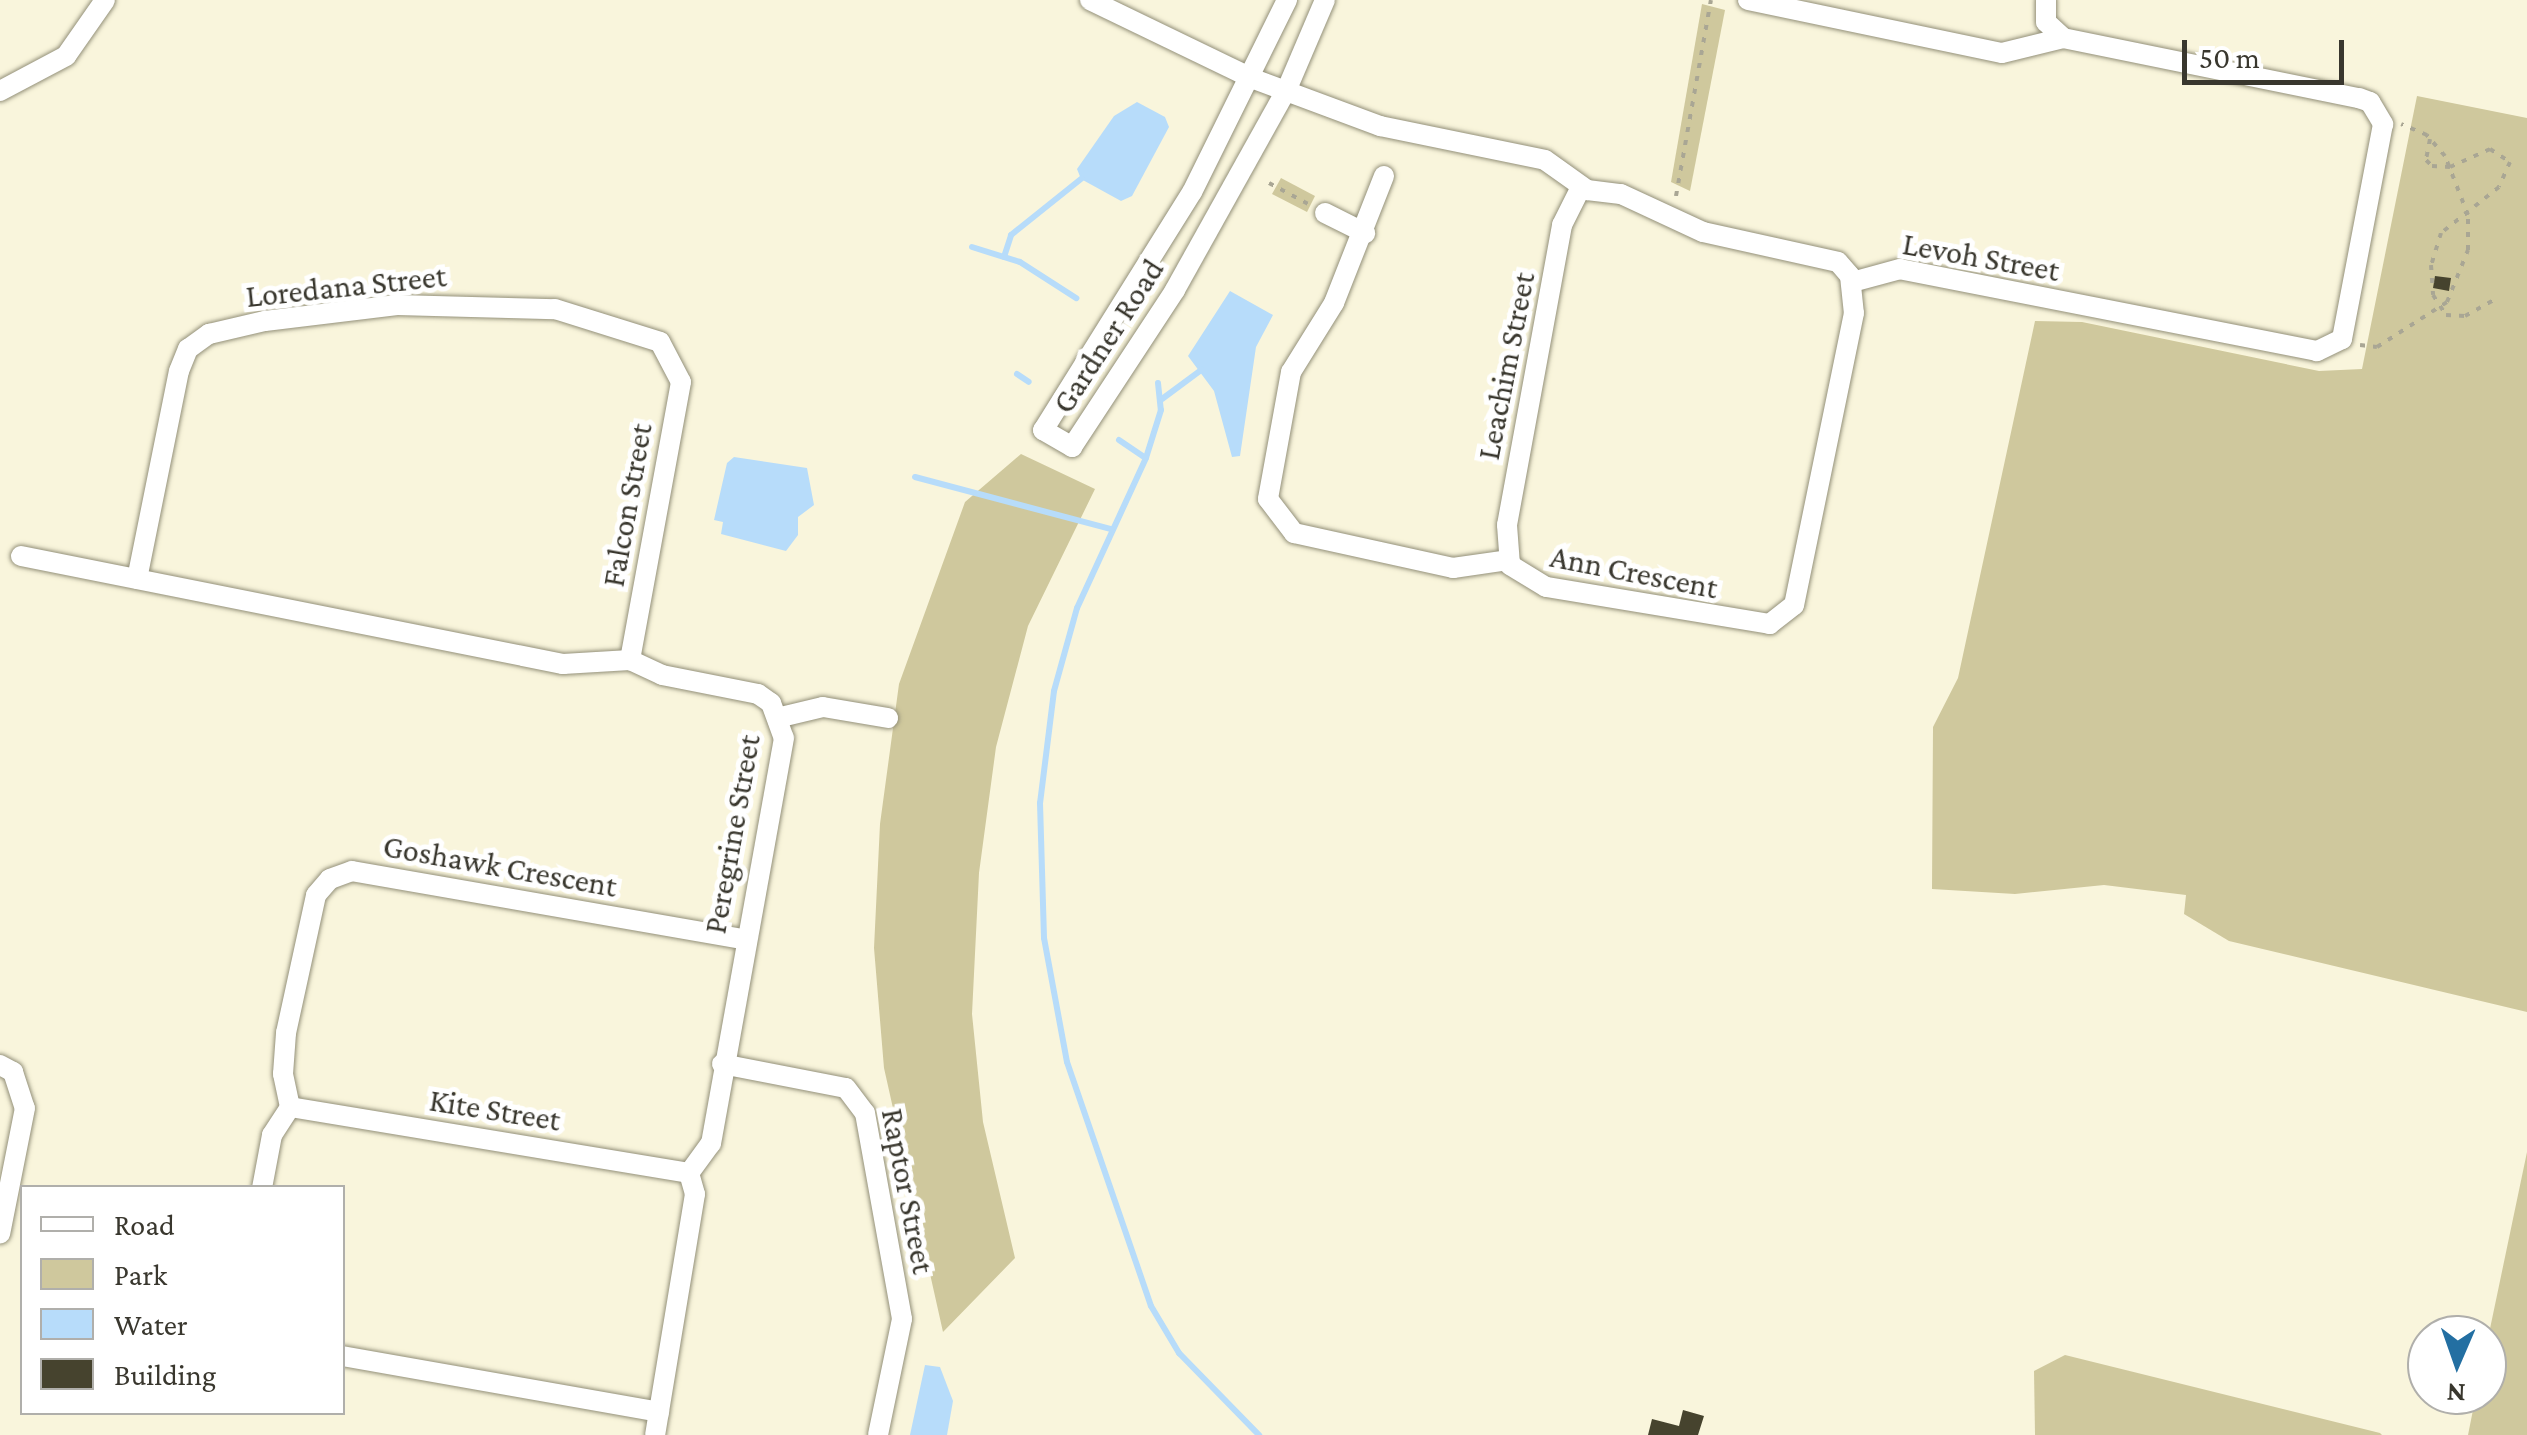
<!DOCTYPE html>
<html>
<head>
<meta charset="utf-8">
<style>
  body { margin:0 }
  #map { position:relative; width:2527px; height:1435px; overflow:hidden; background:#f9f5dc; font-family:"Crimson Pro",serif }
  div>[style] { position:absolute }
  .green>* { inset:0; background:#cfc89d }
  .water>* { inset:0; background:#b7dcfa }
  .stream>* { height:6px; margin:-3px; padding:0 3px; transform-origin:3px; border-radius:3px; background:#b7dcfa }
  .building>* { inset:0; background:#46432e }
  .path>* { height:4px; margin-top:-2px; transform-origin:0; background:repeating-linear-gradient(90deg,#a9a694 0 5px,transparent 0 13px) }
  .roads { filter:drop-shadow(0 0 2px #939079) drop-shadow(0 0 2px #939079) }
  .minor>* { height:20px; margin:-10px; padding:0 10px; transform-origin:10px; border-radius:10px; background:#fff }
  span { translate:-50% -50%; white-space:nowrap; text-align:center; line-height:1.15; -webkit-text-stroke:10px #fff; paint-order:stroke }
  .street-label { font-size:32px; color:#39372e }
  .legend { position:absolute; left:20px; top:1185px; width:325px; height:230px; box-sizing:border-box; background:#fff; border:2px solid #b0afab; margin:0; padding:12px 18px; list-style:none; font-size:30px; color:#39372e }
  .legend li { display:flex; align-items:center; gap:20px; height:50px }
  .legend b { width:50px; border:2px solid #b0afab }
  .north { position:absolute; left:2407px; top:1315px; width:100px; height:100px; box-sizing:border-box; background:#fff; border:2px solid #b0afab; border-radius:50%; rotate:182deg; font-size:28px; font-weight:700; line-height:40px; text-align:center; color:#39372e }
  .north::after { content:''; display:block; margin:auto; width:35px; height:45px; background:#236fa2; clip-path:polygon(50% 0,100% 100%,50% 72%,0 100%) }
  .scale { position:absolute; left:2182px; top:40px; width:162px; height:45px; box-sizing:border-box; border:5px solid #39372e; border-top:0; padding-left:12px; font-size:30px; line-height:35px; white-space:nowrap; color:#39372e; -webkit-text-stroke:8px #fff; paint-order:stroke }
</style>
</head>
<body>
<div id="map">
  <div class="green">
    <div style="clip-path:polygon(1702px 4px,1725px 10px,1690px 191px,1671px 182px)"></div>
    <div style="clip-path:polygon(2417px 96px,2527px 118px,2527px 1012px,2229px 941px,2184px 914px,2186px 895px,2104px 885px,2015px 894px,1932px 889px,1933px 727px,1958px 678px,2035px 321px,2082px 322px,2319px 371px,2362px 369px)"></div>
    <div style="clip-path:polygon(1281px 178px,1315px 196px,1307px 212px,1272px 194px)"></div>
    <div style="clip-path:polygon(1021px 454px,1095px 489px,1028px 626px,996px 747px,979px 873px,972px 1014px,983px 1122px,1015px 1258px,943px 1332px,884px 1068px,874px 948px,880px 824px,899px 684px,965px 502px)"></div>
    <div style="clip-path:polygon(2527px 1152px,2527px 1435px,2468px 1435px,2476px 1395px,2487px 1395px,2487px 1343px)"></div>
    <div style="clip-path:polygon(2065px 1355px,2380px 1433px,2382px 1435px,2035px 1435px,2034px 1371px)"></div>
  </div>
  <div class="water">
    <div style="clip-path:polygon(1137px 102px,1165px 117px,1169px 127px,1132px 196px,1121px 201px,1081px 179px,1077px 169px,1114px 116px)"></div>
    <div style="clip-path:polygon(1230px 291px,1273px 315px,1256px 347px,1240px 456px,1232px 457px,1214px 391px,1188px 356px)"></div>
    <div style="clip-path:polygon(734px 457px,807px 468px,814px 505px,798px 517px,798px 535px,786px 551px,721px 534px,723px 522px,714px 520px,727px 463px)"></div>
    <div style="clip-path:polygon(925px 1365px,940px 1367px,953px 1401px,947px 1435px,910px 1435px)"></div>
  </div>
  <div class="stream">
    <div style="left:972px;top:247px;width:50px;rotate:17.4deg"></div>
    <div style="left:1020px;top:262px;width:67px;rotate:32.7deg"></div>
    <div style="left:1004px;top:257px;width:23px;rotate:-72deg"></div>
    <div style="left:1011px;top:235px;width:90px;rotate:-38.7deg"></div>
    <div style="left:1017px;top:374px;width:14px;rotate:34deg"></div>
    <div style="left:1158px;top:383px;width:27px;rotate:84deg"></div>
    <div style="left:1161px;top:410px;width:50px;rotate:107.4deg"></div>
    <div style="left:1146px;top:458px;width:165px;rotate:114.7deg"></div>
    <div style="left:1077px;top:608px;width:86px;rotate:105.5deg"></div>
    <div style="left:1054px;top:691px;width:113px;rotate:97.1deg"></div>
    <div style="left:1040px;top:803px;width:135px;rotate:88.3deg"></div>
    <div style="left:1044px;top:938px;width:126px;rotate:79.5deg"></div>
    <div style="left:1067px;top:1062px;width:258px;rotate:71deg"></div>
    <div style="left:1151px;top:1306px;width:55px;rotate:59.2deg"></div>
    <div style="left:1179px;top:1353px;width:115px;rotate:45.7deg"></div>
    <div style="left:1162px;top:399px;width:49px;rotate:-36.6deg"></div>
    <div style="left:1119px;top:440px;width:32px;rotate:34deg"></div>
    <div style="left:915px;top:477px;width:203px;rotate:14.9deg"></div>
  </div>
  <div class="building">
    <div style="clip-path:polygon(2435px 276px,2451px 278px,2449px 291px,2433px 288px)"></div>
    <div style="clip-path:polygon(1683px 1410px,1704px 1416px,1698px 1435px,1648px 1435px,1652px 1419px,1679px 1426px)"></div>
  </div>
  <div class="path">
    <div style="left:2430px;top:139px;width:21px;rotate:101deg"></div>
    <div style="left:2426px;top:160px;width:8px;rotate:45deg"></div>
    <div style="left:2432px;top:166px;width:18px;rotate:3deg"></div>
    <div style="left:2450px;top:167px;width:44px;rotate:-24.2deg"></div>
    <div style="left:2490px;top:149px;width:24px;rotate:33deg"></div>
    <div style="left:2510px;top:162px;width:27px;rotate:114deg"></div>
    <div style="left:2499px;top:187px;width:74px;rotate:141.6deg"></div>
    <div style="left:2441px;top:233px;width:34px;rotate:107deg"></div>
    <div style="left:2431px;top:265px;width:30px;rotate:86deg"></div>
    <div style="left:2433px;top:295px;width:24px;rotate:57deg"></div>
    <div style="left:2446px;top:315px;width:19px;rotate:3deg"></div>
    <div style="left:2465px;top:316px;width:33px;rotate:-29deg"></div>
    <div style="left:1269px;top:183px;width:44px;rotate:28.3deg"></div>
    <div style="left:1676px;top:196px;width:199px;rotate:-79.9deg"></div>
    <div style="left:2360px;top:345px;width:17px;rotate:7deg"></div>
    <div style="left:2377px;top:347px;width:83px;rotate:-32.7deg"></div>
    <div style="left:2447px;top:302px;width:56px;rotate:-68deg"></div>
    <div style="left:2468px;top:250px;width:35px;rotate:-90deg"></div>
    <div style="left:2468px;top:215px;width:63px;rotate:-111.3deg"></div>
    <div style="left:2445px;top:156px;width:28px;rotate:-131deg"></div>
    <div style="left:2427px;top:135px;width:28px;rotate:-157deg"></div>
  </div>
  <div class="roads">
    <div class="minor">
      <div style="left:1090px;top:0;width:179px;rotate:25.8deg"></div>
      <div style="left:1251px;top:78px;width:138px;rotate:20.4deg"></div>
      <div style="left:1380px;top:126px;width:168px;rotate:11.6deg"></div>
      <div style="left:1545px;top:160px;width:52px;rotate:35.5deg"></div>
      <div style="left:1587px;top:190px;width:34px;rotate:7deg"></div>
      <div style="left:1621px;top:194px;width:90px;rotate:24.9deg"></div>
      <div style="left:1703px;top:232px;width:138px;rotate:12.5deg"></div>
      <div style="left:1838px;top:262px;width:18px;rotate:49deg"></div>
      <div style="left:1850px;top:276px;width:37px;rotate:84deg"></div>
      <div style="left:1854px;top:313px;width:298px;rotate:101.6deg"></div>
      <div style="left:1794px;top:605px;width:31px;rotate:142deg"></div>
      <div style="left:1770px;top:624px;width:227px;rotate:-170.6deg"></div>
      <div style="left:1546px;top:587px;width:42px;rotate:-148.6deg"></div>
      <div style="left:1510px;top:565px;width:40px;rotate:-94.3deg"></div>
      <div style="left:1507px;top:525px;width:305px;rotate:-79.6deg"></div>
      <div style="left:1562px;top:225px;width:42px;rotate:-63.4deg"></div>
      <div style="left:1287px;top:0;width:214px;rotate:116.3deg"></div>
      <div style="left:1192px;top:192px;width:281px;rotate:122deg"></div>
      <div style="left:1043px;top:430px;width:34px;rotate:30deg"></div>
      <div style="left:1072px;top:447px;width:188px;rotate:-56.7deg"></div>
      <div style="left:1175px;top:290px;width:230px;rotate:-60.9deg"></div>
      <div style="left:1287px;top:89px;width:97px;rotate:-66.9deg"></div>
      <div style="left:1748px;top:0;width:259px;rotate:11.8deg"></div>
      <div style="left:2002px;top:53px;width:63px;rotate:-13.8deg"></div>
      <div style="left:2063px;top:38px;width:302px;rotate:11.5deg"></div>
      <div style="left:2359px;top:98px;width:12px;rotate:20deg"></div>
      <div style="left:2370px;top:102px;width:26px;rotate:59deg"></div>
      <div style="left:2383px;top:124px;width:219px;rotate:100.8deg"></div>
      <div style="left:2342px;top:339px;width:28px;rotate:154deg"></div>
      <div style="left:2317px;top:351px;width:425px;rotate:-168.9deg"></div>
      <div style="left:1900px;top:269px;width:50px;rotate:164.8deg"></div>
      <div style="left:2046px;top:0;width:22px;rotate:90deg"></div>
      <div style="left:2046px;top:22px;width:23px;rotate:43deg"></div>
      <div style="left:0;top:91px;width:75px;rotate:-27.9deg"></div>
      <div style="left:66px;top:56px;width:68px;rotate:-55.1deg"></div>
      <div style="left:1384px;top:176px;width:136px;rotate:111.5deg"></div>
      <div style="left:1334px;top:303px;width:81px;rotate:121.9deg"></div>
      <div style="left:1291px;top:372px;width:129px;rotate:100.3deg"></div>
      <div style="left:1268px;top:499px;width:43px;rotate:52.6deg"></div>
      <div style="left:1294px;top:533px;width:163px;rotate:12.4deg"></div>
      <div style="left:1453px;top:568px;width:57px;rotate:-8.1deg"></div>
      <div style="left:1325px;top:213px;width:45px;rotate:26.6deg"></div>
      <div style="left:21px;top:556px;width:553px;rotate:11.27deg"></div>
      <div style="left:563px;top:664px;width:67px;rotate:-3.4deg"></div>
      <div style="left:630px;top:660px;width:35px;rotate:25deg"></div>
      <div style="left:662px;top:675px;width:98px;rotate:11.2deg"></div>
      <div style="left:758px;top:694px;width:16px;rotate:35deg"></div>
      <div style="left:771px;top:703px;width:37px;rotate:70deg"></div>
      <div style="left:784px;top:738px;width:412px;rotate:100.2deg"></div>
      <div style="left:711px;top:1143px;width:37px;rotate:126deg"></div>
      <div style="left:689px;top:1173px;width:22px;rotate:74deg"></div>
      <div style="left:695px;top:1194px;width:244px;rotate:99.4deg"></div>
      <div style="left:137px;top:579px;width:212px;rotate:-78.6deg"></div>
      <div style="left:179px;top:371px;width:24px;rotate:-68deg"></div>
      <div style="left:188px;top:349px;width:26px;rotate:-36deg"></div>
      <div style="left:209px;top:334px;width:57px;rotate:-13.1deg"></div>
      <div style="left:265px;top:321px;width:133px;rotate:-6.9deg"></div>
      <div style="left:397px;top:305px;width:158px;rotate:1.5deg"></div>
      <div style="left:555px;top:309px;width:110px;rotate:17.4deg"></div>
      <div style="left:660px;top:342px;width:45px;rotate:62.3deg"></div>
      <div style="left:681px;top:382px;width:283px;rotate:100.4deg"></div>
      <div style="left:781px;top:717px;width:43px;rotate:-13.4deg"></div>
      <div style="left:823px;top:707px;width:66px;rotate:9.6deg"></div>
      <div style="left:722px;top:1064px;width:126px;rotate:11deg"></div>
      <div style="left:846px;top:1088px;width:31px;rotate:53deg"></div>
      <div style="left:865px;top:1113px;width:209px;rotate:79.8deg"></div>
      <div style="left:902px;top:1319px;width:118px;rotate:101.7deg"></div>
      <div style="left:0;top:1065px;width:15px;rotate:28deg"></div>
      <div style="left:13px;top:1072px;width:38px;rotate:72deg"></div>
      <div style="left:25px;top:1108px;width:128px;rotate:101.2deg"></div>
      <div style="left:290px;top:1107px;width:404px;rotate:9.4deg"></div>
      <div style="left:262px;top:1188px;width:54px;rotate:-79.3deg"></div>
      <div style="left:272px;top:1135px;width:33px;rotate:-57deg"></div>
      <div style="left:290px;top:1107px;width:34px;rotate:-102deg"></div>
      <div style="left:283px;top:1074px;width:41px;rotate:-85.8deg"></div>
      <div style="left:286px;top:1033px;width:141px;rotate:-77.7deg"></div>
      <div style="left:316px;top:895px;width:21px;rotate:-49deg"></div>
      <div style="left:330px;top:879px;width:23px;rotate:-20deg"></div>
      <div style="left:352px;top:871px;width:397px;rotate:9.9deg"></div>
      <div style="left:342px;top:1356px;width:322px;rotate:10deg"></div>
    </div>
  </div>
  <div class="street-label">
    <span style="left:1981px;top:257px;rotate:10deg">Levoh Street</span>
    <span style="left:346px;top:286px;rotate:-6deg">Loredana Street</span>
    <span style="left:1108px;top:336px;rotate:-57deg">Gardner Road</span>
    <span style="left:1506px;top:366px;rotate:-79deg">Leachim Street</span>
    <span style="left:627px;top:505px;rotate:-80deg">Falcon Street</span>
    <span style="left:1634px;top:572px;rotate:11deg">Ann Crescent</span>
    <span style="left:732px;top:834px;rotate:-80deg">Peregrine Street</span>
    <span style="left:500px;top:866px;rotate:10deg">Goshawk Crescent</span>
    <span style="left:495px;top:1110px;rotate:9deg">Kite Street</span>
    <span style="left:908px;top:1191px;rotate:79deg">Raptor Street</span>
  </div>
  <ul class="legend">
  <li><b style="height:12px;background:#fff"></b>Road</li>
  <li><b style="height:28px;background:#cfc89d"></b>Park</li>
  <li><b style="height:28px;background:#b7dcfa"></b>Water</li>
  <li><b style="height:28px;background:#46432e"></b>Building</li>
  </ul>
  <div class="north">N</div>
  <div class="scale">50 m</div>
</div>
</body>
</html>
